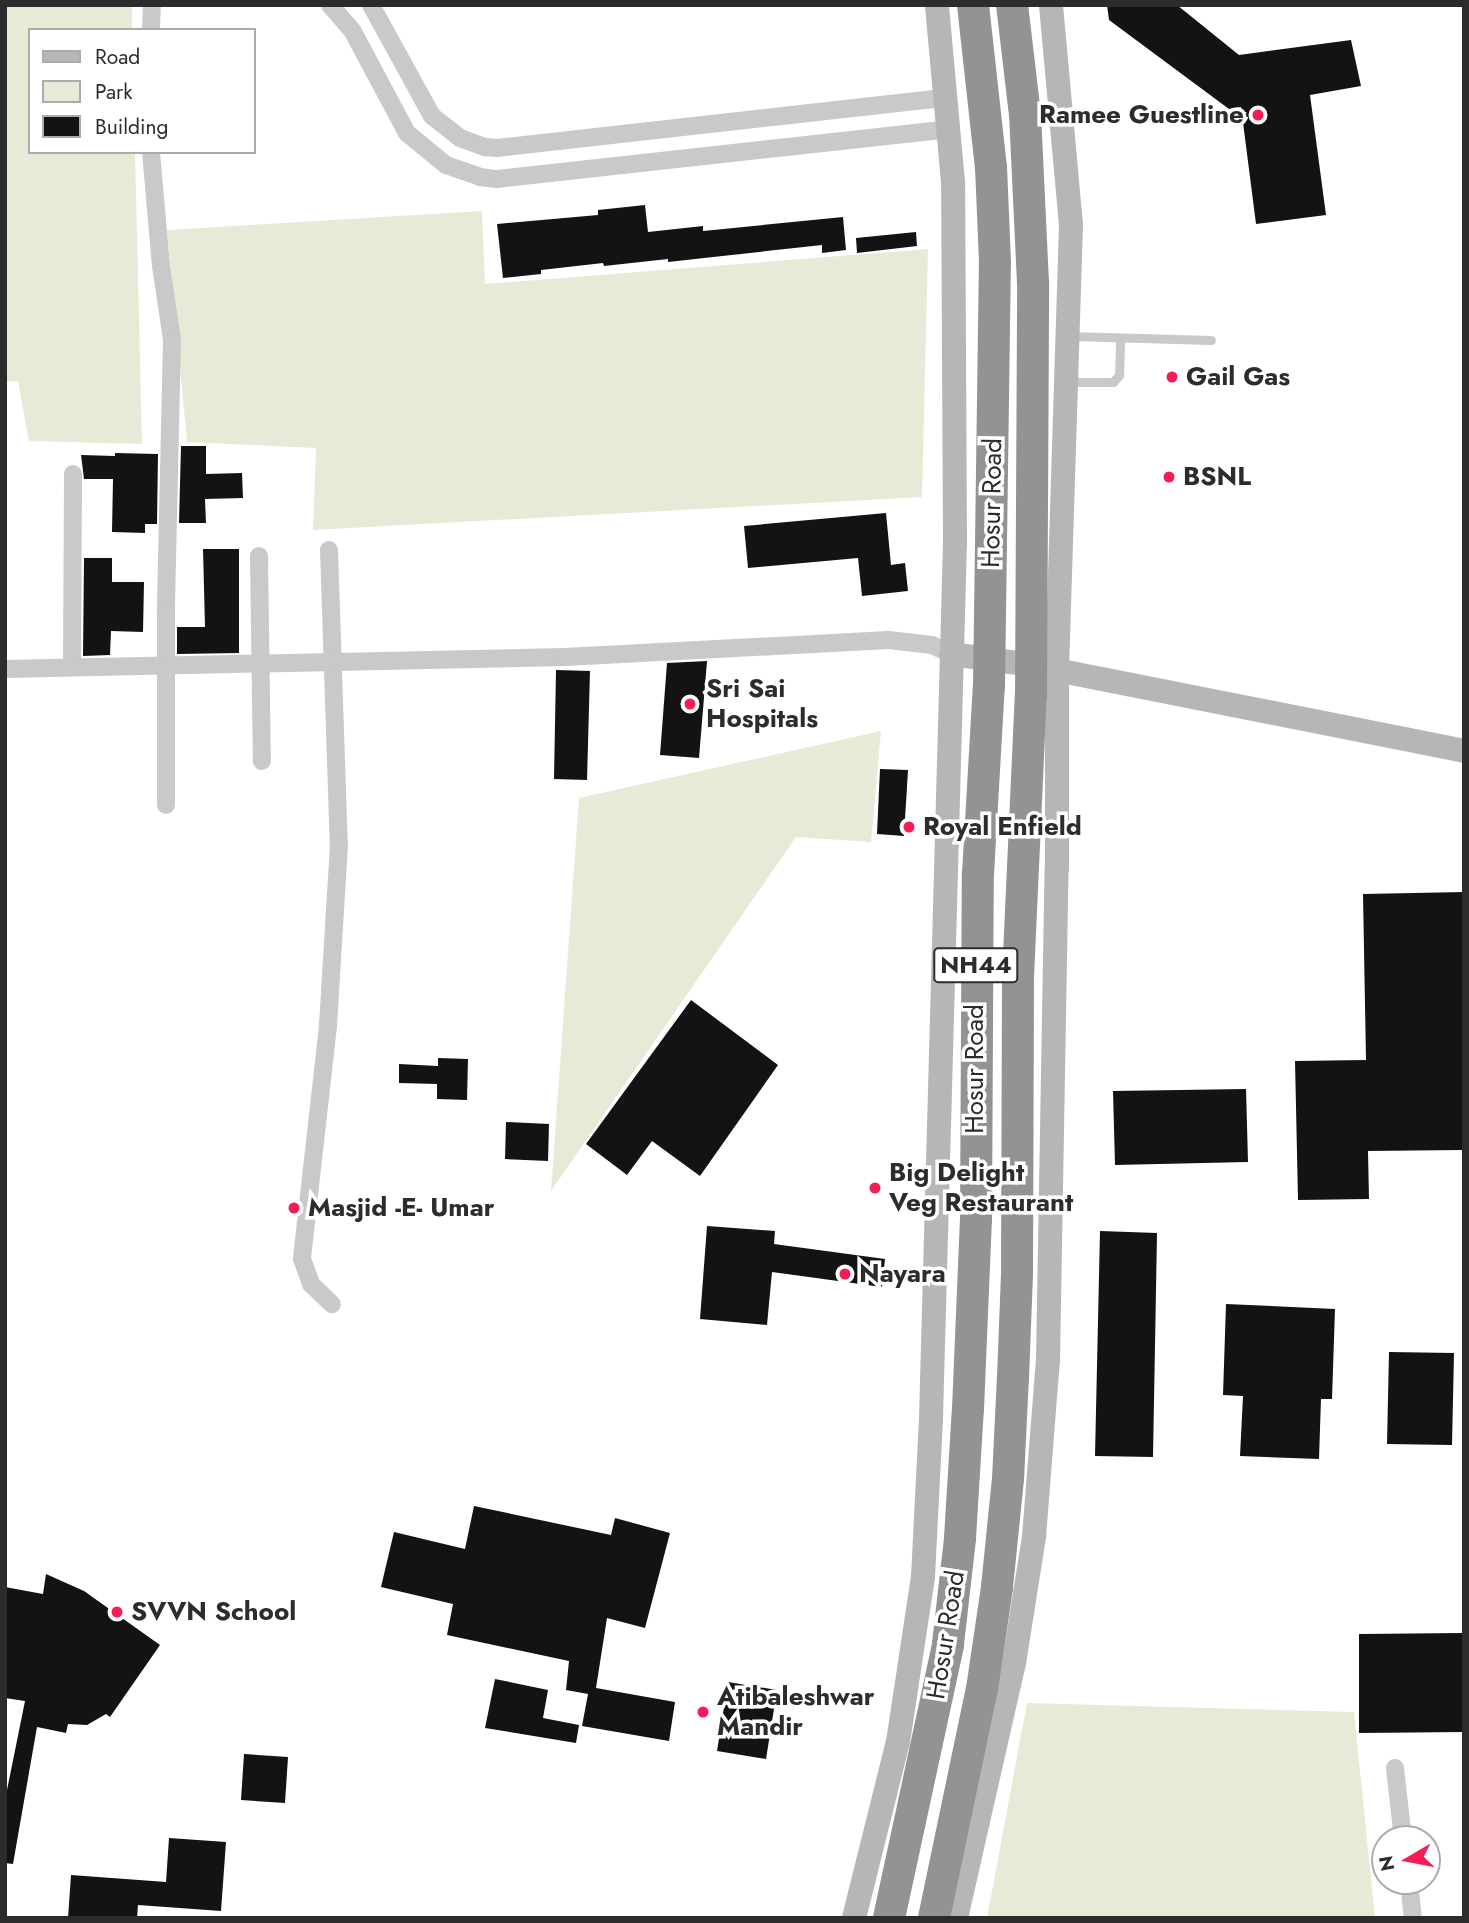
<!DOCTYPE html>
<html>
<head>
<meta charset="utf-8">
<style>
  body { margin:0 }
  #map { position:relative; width:1469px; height:1923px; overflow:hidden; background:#fff; font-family:Jost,sans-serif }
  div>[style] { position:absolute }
  .green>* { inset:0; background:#e6ebd7 }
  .building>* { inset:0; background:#131313 }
  .lane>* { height:9px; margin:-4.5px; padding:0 4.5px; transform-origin:4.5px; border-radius:4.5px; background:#c9c9c9 }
  .street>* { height:18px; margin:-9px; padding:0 9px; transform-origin:9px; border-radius:9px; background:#c9c9c9 }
  .secondary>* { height:24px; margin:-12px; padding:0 12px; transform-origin:12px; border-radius:12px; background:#b6b6b6 }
  .highway>* { height:32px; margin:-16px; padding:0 16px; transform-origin:16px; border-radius:16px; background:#939393 }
  .dots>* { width:19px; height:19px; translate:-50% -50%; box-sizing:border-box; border:4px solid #fff; border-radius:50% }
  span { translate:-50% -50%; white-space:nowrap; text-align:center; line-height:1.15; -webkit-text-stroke:7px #fff; paint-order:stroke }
  .shield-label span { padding:2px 5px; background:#fff; border:2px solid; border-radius:5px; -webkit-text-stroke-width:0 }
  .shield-label { font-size:24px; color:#2c2c2c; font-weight:700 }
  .poi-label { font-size:26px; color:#2c2c2c; font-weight:700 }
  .right { translate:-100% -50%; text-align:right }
  .left { translate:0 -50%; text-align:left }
  .street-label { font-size:26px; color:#2c2c2c }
  .frame { position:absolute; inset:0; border:7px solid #2c2c2c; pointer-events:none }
  .legend { position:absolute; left:28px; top:28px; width:228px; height:126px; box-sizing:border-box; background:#fff; border:2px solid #ababab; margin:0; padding:9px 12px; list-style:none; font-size:21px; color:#2c2c2c }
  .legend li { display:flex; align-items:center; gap:14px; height:35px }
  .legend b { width:35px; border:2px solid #ababab }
  .north { position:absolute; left:1371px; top:1825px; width:70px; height:70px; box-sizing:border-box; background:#fff; border:2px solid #ababab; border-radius:50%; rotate:260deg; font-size:19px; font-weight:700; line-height:28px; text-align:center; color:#2c2c2c }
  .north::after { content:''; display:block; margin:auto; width:24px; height:32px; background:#f41d55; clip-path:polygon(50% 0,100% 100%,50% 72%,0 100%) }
</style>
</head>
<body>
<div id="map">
  <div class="green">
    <div style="clip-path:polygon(5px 5px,132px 5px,132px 30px,30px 30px,30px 152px,135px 152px,142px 444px,29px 441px,18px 381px,5px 382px)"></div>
    <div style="clip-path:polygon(482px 211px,485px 284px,928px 249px,922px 497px,313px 530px,316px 448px,187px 442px,167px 230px)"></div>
    <div style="clip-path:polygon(881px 731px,871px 842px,796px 837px,551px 1191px,579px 798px)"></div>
    <div style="clip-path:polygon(1027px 1703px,1354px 1712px,1375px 1918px,987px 1918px)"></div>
  </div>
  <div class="building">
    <div style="clip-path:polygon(1107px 5px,1177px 5px,1239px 55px,1351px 40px,1361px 86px,1310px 95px,1326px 215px,1256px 224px,1241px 107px,1229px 109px,1109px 20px)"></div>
    <div style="clip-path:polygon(645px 205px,648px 232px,703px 226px,703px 231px,843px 217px,846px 250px,822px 253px,822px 245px,668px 262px,668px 259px,604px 266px,603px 263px,541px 270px,541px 274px,503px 278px,497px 224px,598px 215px,598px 210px)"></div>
    <div style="clip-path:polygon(916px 232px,917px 246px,857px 253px,856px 238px)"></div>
    <div style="clip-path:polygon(181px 446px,206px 446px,206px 474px,242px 473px,243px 498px,205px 499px,206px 523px,179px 523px)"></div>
    <div style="clip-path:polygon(115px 453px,158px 454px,157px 524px,145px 524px,145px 533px,112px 532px,113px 479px,84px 479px,81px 455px,115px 456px)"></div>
    <div style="clip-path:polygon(886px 513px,891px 565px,905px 563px,908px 591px,862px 596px,858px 558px,748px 568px,744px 526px)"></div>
    <div style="clip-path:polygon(203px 549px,239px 549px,239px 653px,177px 654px,177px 627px,205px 627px)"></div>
    <div style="clip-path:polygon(84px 558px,112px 558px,112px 582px,144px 582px,143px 632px,111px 631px,110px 655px,83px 656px)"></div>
    <div style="clip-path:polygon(707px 661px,699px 758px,660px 755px,667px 663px)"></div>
    <div style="clip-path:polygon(556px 670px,590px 671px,587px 780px,554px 779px)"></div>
    <div style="clip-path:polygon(880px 769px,908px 770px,904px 836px,877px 834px)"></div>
    <div style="clip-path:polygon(1464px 892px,1464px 1150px,1368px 1151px,1369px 1199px,1298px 1200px,1295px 1061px,1366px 1060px,1363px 894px)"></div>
    <div style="clip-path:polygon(691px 1000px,778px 1065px,700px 1176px,652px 1141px,627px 1175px,586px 1144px)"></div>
    <div style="clip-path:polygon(438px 1058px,468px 1059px,467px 1100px,437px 1099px,437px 1084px,399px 1083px,399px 1064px,438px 1066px)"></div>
    <div style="clip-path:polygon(1246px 1089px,1248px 1162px,1115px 1165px,1113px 1091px)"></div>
    <div style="clip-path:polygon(506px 1122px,549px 1124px,548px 1161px,505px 1159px)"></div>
    <div style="clip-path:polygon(707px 1226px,775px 1231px,774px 1244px,885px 1259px,882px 1287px,772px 1272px,767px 1325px,700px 1319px)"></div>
    <div style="clip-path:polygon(1100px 1231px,1157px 1233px,1153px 1457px,1095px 1456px)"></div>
    <div style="clip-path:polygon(1226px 1304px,1335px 1309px,1332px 1399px,1321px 1399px,1319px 1459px,1240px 1456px,1243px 1396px,1223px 1395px)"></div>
    <div style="clip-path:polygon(1389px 1352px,1454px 1353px,1452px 1445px,1387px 1444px)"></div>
    <div style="clip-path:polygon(474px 1506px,611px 1535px,615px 1518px,670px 1533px,645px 1628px,607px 1618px,596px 1688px,675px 1702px,669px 1741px,582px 1726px,588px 1694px,566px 1690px,569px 1661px,447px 1635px,453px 1604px,381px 1587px,394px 1532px,465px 1549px)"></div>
    <div style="clip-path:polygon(46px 1574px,84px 1591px,160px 1645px,110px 1717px,106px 1714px,87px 1725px,68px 1724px,66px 1733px,37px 1727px,13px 1864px,5px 1863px,5px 1800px,25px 1701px,5px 1698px,5px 1587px,43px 1594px)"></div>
    <div style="clip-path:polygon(1464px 1633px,1464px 1732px,1359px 1733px,1359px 1634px)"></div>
    <div style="clip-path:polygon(495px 1679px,548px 1690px,543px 1718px,579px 1725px,576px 1743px,485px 1728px)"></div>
    <div style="clip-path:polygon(728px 1682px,777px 1690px,766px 1759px,717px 1751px)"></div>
    <div style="clip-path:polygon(244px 1754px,288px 1757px,285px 1803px,241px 1800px)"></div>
    <div style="clip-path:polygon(169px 1838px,226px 1842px,221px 1911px,138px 1905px,137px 1918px,68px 1918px,71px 1875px,166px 1882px)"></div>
  </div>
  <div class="lane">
    <div style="left:1070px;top:336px;width:141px;rotate:1.6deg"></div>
    <div style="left:1067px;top:382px;width:46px"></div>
    <div style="left:1113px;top:382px;width:9px;rotate:-49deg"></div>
    <div style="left:1119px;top:375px;width:37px;rotate:-88deg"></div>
  </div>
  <div class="street">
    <div style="left:330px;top:5px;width:33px;rotate:49deg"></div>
    <div style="left:352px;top:30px;width:117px;rotate:61.9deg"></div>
    <div style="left:407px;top:133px;width:50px;rotate:39.4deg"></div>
    <div style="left:446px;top:165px;width:36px;rotate:19deg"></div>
    <div style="left:480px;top:177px;width:17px;rotate:7deg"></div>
    <div style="left:497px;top:179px;width:454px;rotate:-6.3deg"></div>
    <div style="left:371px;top:5px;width:127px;rotate:61.2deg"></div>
    <div style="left:432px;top:116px;width:36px;rotate:38deg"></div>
    <div style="left:460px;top:138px;width:27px;rotate:20deg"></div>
    <div style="left:485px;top:147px;width:12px;rotate:5deg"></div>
    <div style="left:497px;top:148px;width:451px;rotate:-6.4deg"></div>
    <div style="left:151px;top:30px;width:25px;rotate:-88deg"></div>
    <div style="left:151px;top:152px;width:114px;rotate:85deg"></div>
    <div style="left:161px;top:266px;width:75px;rotate:81.5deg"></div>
    <div style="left:172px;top:340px;width:271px;rotate:91.3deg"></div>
    <div style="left:166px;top:611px;width:194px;rotate:90deg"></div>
    <div style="left:329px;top:550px;width:295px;rotate:88.1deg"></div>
    <div style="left:339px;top:845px;width:181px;rotate:93.5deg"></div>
    <div style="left:328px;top:1026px;width:234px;rotate:96.4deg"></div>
    <div style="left:302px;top:1259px;width:27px;rotate:70deg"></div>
    <div style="left:311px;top:1284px;width:29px;rotate:44deg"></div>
    <div style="left:259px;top:556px;width:205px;rotate:89.2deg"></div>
    <div style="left:72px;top:667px;width:193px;rotate:-89.7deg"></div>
    <div style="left:5px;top:669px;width:560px;rotate:-1.23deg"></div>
    <div style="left:565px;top:657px;width:324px;rotate:-3deg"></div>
    <div style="left:889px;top:640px;width:43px;rotate:6.6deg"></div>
    <div style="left:932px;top:645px;width:21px;rotate:25deg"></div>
    <div style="left:1395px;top:1768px;width:71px;rotate:83.6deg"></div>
    <div style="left:1409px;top:1881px;width:37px;rotate:84deg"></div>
  </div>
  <div class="secondary">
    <div style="left:951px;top:654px;width:81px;rotate:7.8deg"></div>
    <div style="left:1031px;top:665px;width:441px;rotate:11.2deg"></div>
    <div style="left:854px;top:1918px;width:181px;rotate:-76deg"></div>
    <div style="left:898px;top:1742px;width:167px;rotate:-81.4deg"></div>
    <div style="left:923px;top:1577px;width:159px;rotate:-87.1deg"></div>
    <div style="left:931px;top:1418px;width:875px;rotate:-88.43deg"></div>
    <div style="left:955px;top:543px;width:361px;rotate:-90.3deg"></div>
    <div style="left:953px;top:182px;width:178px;rotate:-95.2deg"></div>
    <div style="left:956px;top:1918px;width:262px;rotate:-77.2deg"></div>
    <div style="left:1014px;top:1663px;width:128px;rotate:-81deg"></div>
    <div style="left:1034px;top:1537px;width:178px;rotate:-85.5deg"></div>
    <div style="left:1048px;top:1360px;width:492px;rotate:-89deg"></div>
    <div style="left:1057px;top:868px;width:198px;rotate:-90deg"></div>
    <div style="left:1057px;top:670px;width:445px;rotate:-88.2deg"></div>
    <div style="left:1071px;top:225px;width:221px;rotate:-95.2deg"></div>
  </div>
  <div class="highway">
    <div style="left:889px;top:1918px;width:280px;rotate:-77.8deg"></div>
    <div style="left:948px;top:1644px;width:107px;rotate:-83.5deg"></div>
    <div style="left:960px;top:1538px;width:129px;rotate:-86.5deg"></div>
    <div style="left:968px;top:1409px;width:189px;rotate:-87.6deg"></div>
    <div style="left:976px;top:1220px;width:346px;rotate:-89.7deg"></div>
    <div style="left:978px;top:874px;width:188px;rotate:-86.7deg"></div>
    <div style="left:989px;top:686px;width:424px;rotate:-89.2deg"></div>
    <div style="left:995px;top:262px;width:94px;rotate:-92.4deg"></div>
    <div style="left:991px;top:168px;width:164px;rotate:-96.3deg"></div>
    <div style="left:934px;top:1918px;width:234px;rotate:-78.2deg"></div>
    <div style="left:982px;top:1689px;width:103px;rotate:-81.6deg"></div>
    <div style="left:997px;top:1587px;width:109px;rotate:-84.2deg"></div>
    <div style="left:1008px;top:1479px;width:101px;rotate:-87.2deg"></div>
    <div style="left:1013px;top:1378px;width:106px;rotate:-87.8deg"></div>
    <div style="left:1017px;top:1272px;width:295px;rotate:-89.8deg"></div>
    <div style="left:1018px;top:977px;width:281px;rotate:-87.4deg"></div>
    <div style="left:1031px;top:696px;width:413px;rotate:-89.7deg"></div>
    <div style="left:1033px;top:283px;width:168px;rotate:-92.7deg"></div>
    <div style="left:1025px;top:115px;width:111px;rotate:-96.7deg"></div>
  </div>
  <div class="dots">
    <div style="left:1258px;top:115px;background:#f41d55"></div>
    <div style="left:1172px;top:377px;background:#f41d55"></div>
    <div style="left:1169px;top:477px;background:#f41d55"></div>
    <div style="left:690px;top:704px;background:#f41d55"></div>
    <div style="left:909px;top:827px;background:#f41d55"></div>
    <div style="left:875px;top:1188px;background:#f41d55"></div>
    <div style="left:294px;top:1208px;background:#f41d55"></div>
    <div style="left:845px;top:1274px;background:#f41d55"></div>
    <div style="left:117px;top:1612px;background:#f41d55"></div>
    <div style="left:703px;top:1712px;background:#f41d55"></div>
  </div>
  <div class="shield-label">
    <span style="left:976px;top:965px">NH44</span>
  </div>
  <div class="poi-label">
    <span class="right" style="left:1244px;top:115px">Ramee Guestline</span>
    <span class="left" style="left:1186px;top:377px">Gail Gas</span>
    <span class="left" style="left:1183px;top:477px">BSNL</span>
    <span class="left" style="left:706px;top:704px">Sri Sai<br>Hospitals</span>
    <span class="left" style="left:923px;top:827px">Royal Enfield</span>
    <span class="left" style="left:889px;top:1188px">Big Delight<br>Veg Restaurant</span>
    <span class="left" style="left:308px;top:1208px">Masjid -E- Umar</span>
    <span class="left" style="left:859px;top:1274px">Nayara</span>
    <span class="left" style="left:131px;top:1612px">SVVN School</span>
    <span class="left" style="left:717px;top:1712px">Atibaleshwar<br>Mandir</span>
  </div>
  <div class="street-label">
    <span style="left:992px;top:503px;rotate:-89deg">Hosur Road</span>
    <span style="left:975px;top:1069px;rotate:-90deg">Hosur Road</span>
    <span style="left:946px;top:1635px;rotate:-81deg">Hosur Road</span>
  </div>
  <div class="frame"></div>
  <ul class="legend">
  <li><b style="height:9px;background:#b6b6b6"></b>Road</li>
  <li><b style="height:19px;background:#e6ebd7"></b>Park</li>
  <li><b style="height:19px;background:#131313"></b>Building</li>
  </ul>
  <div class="north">N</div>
</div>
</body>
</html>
